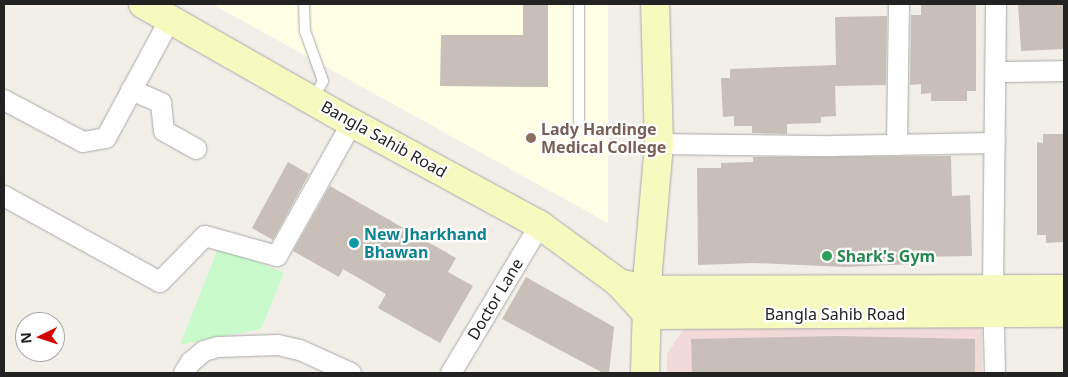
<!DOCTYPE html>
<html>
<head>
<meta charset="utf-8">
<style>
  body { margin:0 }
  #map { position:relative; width:1068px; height:377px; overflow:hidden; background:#f2efe9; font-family:"Noto Sans",sans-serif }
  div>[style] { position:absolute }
  .commercial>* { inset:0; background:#f2dad9 }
  .education>* { inset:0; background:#ffffe5 }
  .park>* { inset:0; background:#c8facc }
  .building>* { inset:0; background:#c7bfb8 }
  .roads { filter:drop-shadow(0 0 1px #a9a9a9) drop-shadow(0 0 1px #a9a9a9) }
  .lane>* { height:10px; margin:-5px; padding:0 5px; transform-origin:5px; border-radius:5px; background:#fff }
  .street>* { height:20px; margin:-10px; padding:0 10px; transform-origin:10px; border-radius:10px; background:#fff }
  .secondary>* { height:28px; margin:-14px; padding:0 14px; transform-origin:14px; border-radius:14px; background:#f7fabf }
  .dots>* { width:14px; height:14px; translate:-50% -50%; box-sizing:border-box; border:2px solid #fff; border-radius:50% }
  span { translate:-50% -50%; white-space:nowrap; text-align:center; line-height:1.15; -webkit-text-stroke:4.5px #fff; paint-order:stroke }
  .education-label { font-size:16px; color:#785e54; font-weight:700 }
  .left { translate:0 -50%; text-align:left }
  .street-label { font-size:16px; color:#222 }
  .culture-label { font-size:16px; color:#0d838f; font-weight:700 }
  .leisure-label { font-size:16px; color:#27864d; font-weight:700 }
  .frame { position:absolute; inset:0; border:5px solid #222; pointer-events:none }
  .north { position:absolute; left:15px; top:312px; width:50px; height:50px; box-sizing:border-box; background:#fff; border:1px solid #a7a7a7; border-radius:50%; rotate:266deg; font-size:14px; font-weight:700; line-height:20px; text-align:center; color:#222 }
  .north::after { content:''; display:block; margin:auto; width:18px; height:22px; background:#d40000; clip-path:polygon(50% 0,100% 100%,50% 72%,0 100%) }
</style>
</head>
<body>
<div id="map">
  <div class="commercial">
    <div style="clip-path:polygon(982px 320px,982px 373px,667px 373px,667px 354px,687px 324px)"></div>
  </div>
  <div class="education">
    <div style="clip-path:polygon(212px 4px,608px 4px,608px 223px,299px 52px)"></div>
  </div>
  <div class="park">
    <div style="clip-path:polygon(219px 246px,284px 273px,261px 329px,180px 345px)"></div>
  </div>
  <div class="building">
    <div style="clip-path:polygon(523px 4px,548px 4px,548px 87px,440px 86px,441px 35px,523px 35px)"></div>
    <div style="clip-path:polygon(921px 4px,976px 4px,976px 91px,967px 91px,967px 101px,931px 101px,931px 93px,921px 94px,921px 84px,910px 85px,911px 15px,921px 15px)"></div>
    <div style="clip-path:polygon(1018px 4px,1064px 4px,1064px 49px,1021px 51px)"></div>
    <div style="clip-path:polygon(887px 16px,886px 85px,835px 86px,836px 116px,821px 117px,821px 123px,787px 124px,787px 134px,752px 133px,752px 126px,734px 126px,734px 116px,723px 117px,721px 78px,730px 78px,730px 69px,836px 65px,835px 17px)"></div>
    <div style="clip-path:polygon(1043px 134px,1064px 134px,1064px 242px,1046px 243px,1046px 235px,1037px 235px,1037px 142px,1043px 143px)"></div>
    <div style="clip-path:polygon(951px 156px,952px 196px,970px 195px,972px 256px,915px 257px,915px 264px,845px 267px,755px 263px,698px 265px,697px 168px,721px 168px,721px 163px,753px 162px,753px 157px)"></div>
    <div style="clip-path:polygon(288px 162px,309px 174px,273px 240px,252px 228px)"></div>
    <div style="clip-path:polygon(330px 186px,456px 258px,448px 272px,473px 286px,440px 343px,378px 308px,386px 294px,343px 269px,339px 277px,293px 251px)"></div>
    <div style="clip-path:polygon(526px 277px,614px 327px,609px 373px,603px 373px,502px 319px)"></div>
    <div style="clip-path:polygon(838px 336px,975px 339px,975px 373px,692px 373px,691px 339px)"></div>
  </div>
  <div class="roads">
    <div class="lane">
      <div style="left:304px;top:4px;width:27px;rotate:88deg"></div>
      <div style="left:305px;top:31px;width:53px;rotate:70.2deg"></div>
      <div style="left:323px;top:81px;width:21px;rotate:119deg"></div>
      <div style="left:579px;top:121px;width:117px;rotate:-90deg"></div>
    </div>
    <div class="street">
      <div style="left:996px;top:72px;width:68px;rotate:-0.8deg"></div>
      <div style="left:131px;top:90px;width:33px;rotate:23deg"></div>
      <div style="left:161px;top:103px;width:28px;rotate:84deg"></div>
      <div style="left:164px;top:131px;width:37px;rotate:29deg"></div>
      <div style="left:4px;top:100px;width:89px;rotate:28deg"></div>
      <div style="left:83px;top:142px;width:23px;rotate:-10deg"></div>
      <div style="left:106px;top:138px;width:135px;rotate:-61.7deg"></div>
      <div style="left:659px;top:144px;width:174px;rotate:0.7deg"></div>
      <div style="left:833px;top:146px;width:162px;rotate:-1.1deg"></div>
      <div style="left:897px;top:145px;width:141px;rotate:-89.2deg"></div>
      <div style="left:4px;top:196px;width:178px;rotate:28.9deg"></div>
      <div style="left:160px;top:282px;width:64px;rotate:-45.6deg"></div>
      <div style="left:205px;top:236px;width:75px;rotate:15.5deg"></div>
      <div style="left:277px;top:256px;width:153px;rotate:-60.6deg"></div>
      <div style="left:184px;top:373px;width:13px;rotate:-58deg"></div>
      <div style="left:191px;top:362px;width:17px;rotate:-40deg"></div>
      <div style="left:204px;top:351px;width:15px;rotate:-16deg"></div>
      <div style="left:218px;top:347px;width:60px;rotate:-1.9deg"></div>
      <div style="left:278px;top:345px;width:23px;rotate:13deg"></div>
      <div style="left:300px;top:350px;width:56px;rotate:24.3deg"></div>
      <div style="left:451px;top:373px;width:173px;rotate:-59deg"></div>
      <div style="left:995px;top:373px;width:83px;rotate:-91.4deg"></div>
      <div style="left:993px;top:290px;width:286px;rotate:-89.4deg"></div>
    </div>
    <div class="secondary">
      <div style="left:143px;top:4px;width:241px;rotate:29.7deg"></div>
      <div style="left:352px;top:123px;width:214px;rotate:28.5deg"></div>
      <div style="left:540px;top:225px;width:98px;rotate:36.3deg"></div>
      <div style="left:1064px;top:289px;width:415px;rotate:179.9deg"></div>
      <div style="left:649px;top:290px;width:31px;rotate:-167deg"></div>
      <div style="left:619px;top:283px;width:43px;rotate:47.8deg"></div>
      <div style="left:648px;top:315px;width:416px;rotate:-0.3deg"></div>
      <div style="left:645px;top:373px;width:103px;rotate:-88.3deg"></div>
      <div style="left:648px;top:270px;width:126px;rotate:-85deg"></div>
      <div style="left:659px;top:144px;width:140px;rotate:-91.6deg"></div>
    </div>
  </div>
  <div class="dots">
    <div style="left:531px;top:138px;background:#8d6e63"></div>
    <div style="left:354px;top:243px;background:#0f9aa8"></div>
    <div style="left:827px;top:256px;background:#2e9e5b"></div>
  </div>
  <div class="education-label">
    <span class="left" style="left:541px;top:138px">Lady Hardinge<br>Medical College</span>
  </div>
  <div class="street-label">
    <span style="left:384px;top:139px;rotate:29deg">Bangla Sahib Road</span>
    <span style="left:495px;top:299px;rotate:-59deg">Doctor Lane</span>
    <span style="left:835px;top:314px">Bangla Sahib Road</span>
  </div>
  <div class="culture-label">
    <span class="left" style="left:364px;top:243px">New Jharkhand<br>Bhawan</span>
  </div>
  <div class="leisure-label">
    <span class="left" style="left:837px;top:256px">Shark's Gym</span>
  </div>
  <div class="frame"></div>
  <div class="north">N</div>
</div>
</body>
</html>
